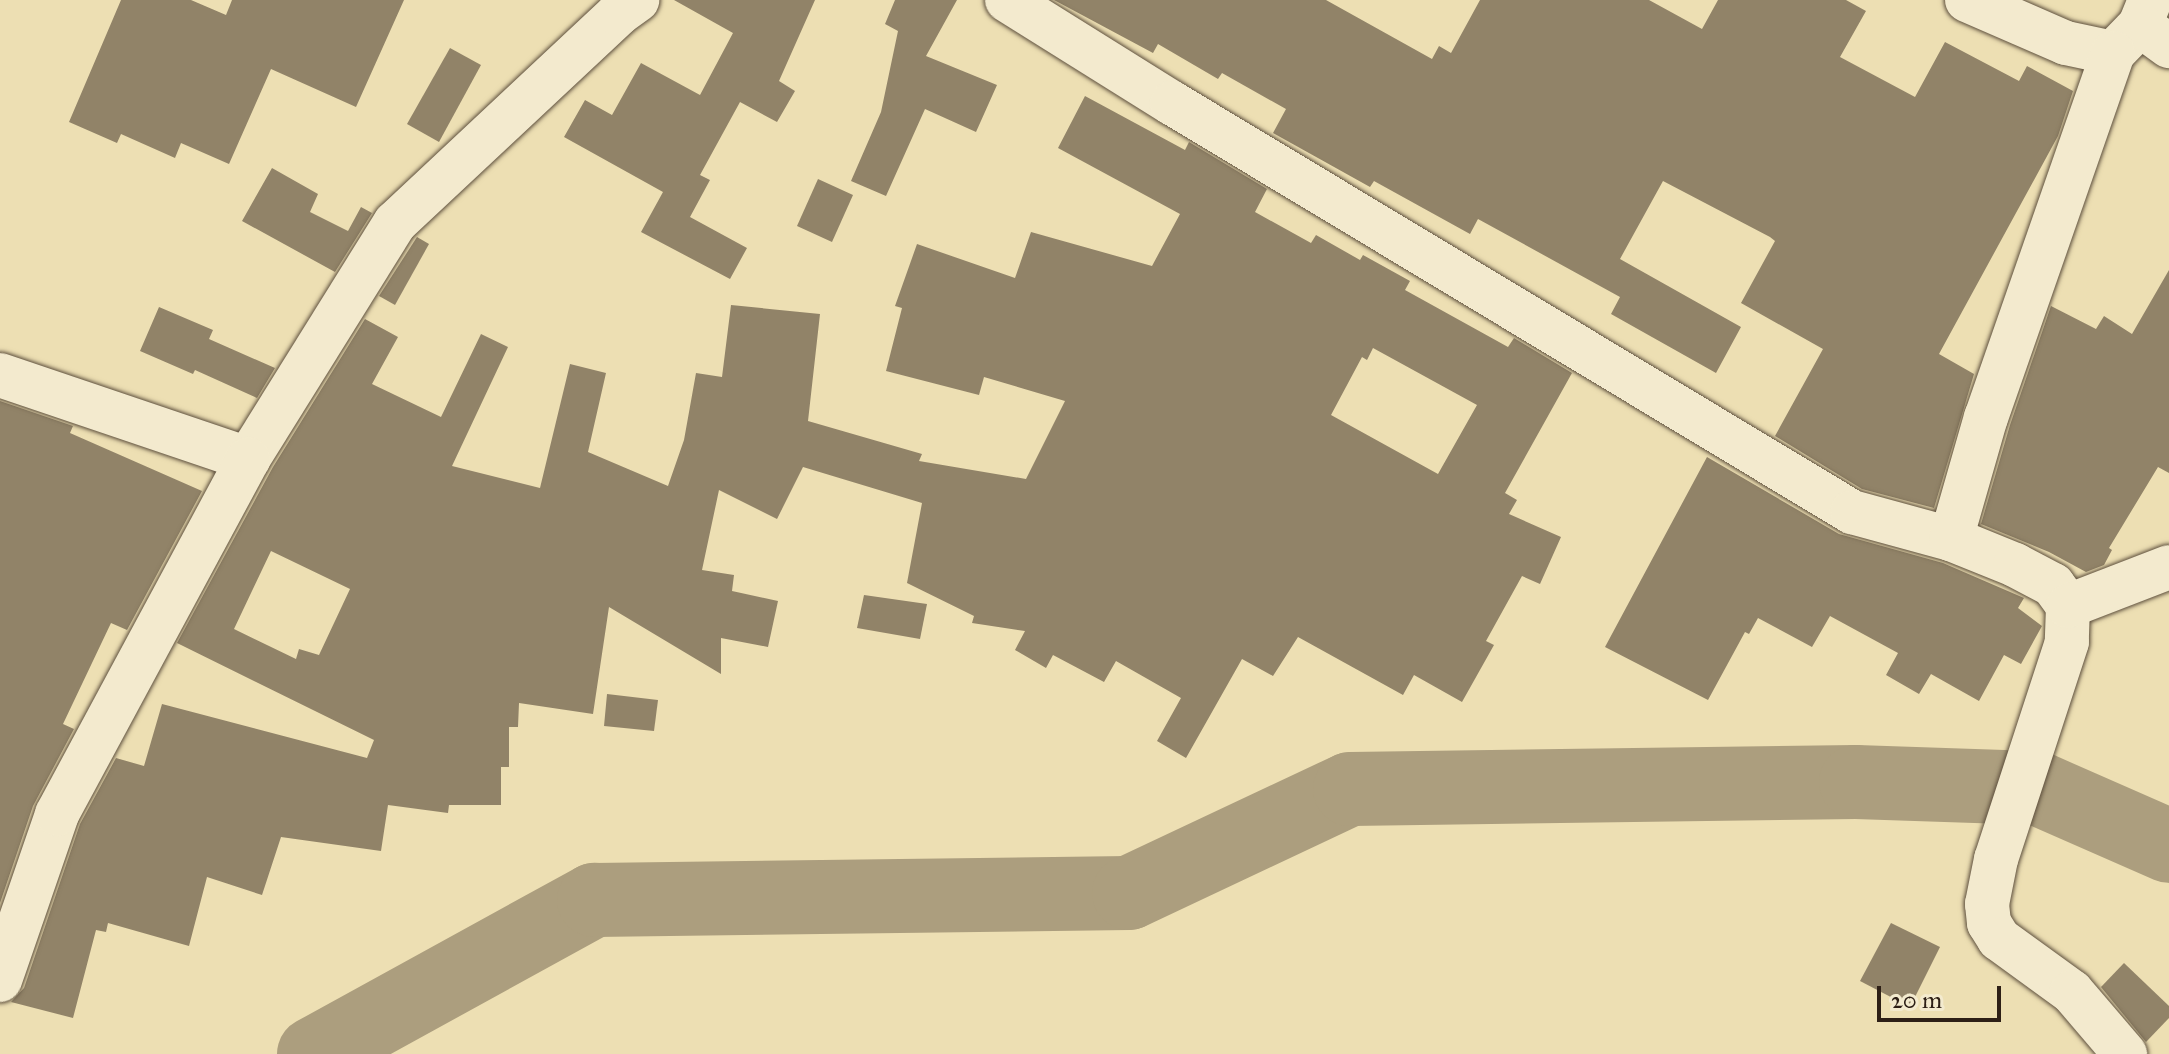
<!DOCTYPE html>
<html>
<head>
<meta charset="utf-8">
<style>
  body { margin:0 }
  #map { position:relative; width:2169px; height:1054px; overflow:hidden; background:#eddfb3; font-family:"IM FELL Great Primer",serif }
  div>[style] { position:absolute }
  .river>* { height:74px; margin:-37px; padding:0 37px; transform-origin:37px; border-radius:37px; background:#ac9e7e }
  .building>* { inset:0; background:#918368 }
  .roads { filter:drop-shadow(0 0 2px #5d4f3d) drop-shadow(0 0 2px #5d4f3d) }
  .minor>* { height:44px; margin:-22px; padding:0 22px; transform-origin:22px; border-radius:22px; background:#f3eace }
  span { translate:-50% -50%; white-space:nowrap; text-align:center; line-height:1.15; -webkit-text-stroke:8px #f3eace; paint-order:stroke }
  .scale { position:absolute; left:1877px; top:986px; width:124px; height:36px; box-sizing:border-box; border:4px solid #2d1f16; border-top:0; padding-left:10px; font-size:24px; line-height:28px; white-space:nowrap; color:#2d1f16; -webkit-text-stroke:6px #f3eace; paint-order:stroke }
</style>
</head>
<body>
<div id="map">
  <div class="river">
    <div style="left:314px;top:1054px;width:320px;rotate:-28.8deg"></div>
    <div style="left:594px;top:900px;width:535px;rotate:-0.75deg"></div>
    <div style="left:1129px;top:893px;width:244px;rotate:-25.2deg"></div>
    <div style="left:1350px;top:789px;width:506px;rotate:-0.79deg"></div>
    <div style="left:1856px;top:782px;width:181px;rotate:1.9deg"></div>
    <div style="left:2037px;top:788px;width:144px;rotate:23.7deg"></div>
  </div>
  <div class="building">
    <div style="clip-path:polygon(121px 0,191px 0,226px 15px,232px 0,404px 0,356px 107px,271px 69px,229px 164px,181px 143px,175px 158px,121px 134px,117px 143px,69px 122px)"></div>
    <div style="clip-path:polygon(674px 0,815px 0,779px 81px,795px 91px,777px 122px,740px 102px,700px 175px,710px 180px,690px 217px,747px 248px,730px 279px,641px 232px,663px 192px,564px 137px,585px 100px,612px 115px,641px 63px,700px 95px,733px 33px)"></div>
    <div style="clip-path:polygon(895px 0,957px 0,926px 56px,997px 85px,976px 132px,925px 109px,886px 196px,851px 181px,881px 112px,898px 31px,885px 24px)"></div>
    <div style="clip-path:polygon(1054px 0,1326px 0,1432px 59px,1439px 46px,1451px 53px,1480px 0,1649px 0,1702px 29px,1718px 0,1846px 0,1866px 11px,1840px 57px,1915px 97px,1945px 42px,2019px 81px,2027px 66px,2073px 91px,2058px 136px,1939px 354px,1974px 374px,1934px 508px,1862px 489px,1775px 436px,1823px 349px,1741px 303px,1775px 241px,1770px 237px,1663px 181px,1620px 259px,1741px 327px,1716px 373px,1611px 314px,1620px 297px,1478px 219px,1470px 234px,1374px 181px,1370px 187px,1273px 133px,1286px 109px,1222px 73px,1218px 79px,1158px 44px,1153px 53px)"></div>
    <div style="clip-path:polygon(450px 48px,481px 65px,439px 142px,407px 124px)"></div>
    <div style="clip-path:polygon(evenodd,1085px 96px,1185px 150px,1189px 142px,1267px 189px,1255px 212px,1311px 243px,1316px 235px,1360px 260px,1363px 255px,1410px 281px,1405px 290px,1508px 347px,1514px 338px,1572px 373px,1505px 493px,1517px 500px,1509px 514px,1561px 537px,1540px 584px,1522px 576px,1486px 641px,1494px 645px,1462px 702px,1414px 675px,1403px 695px,1298px 637px,1273px 676px,1242px 659px,1186px 758px,1157px 741px,1181px 698px,1116px 661px,1104px 682px,1053px 655px,1046px 668px,1015px 650px,1025px 631px,972px 623px,974px 616px,907px 583px,922px 503px,803px 467px,777px 519px,719px 490px,702px 570px,734px 575px,732px 591px,778px 601px,768px 647px,721px 638px,721px 674px,609px 607px,593px 714px,519px 703px,518px 727px,509px 727px,509px 767px,501px 767px,501px 805px,449px 805px,448px 813px,388px 805px,381px 851px,281px 837px,262px 895px,207px 877px,189px 946px,108px 923px,106px 932px,96px 930px,73px 1018px,11px 1002px,24px 988px,80px 824px,116px 758px,144px 766px,162px 704px,367px 758px,374px 740px,177px 643px,273px 467px,365px 319px,398px 337px,372px 384px,441px 417px,481px 334px,508px 347px,452px 466px,540px 488px,570px 364px,606px 373px,588px 452px,668px 486px,684px 440px,696px 373px,722px 377px,731px 305px,820px 314px,808px 421px,922px 454px,919px 461px,1026px 479px,1065px 401px,984px 377px,979px 395px,886px 371px,902px 308px,895px 306px,917px 244px,1015px 278px,1031px 232px,1152px 266px,1180px 214px,1058px 148px,1085px 96px,1373px 348px,1477px 405px,1438px 474px,1331px 415px,1362px 357px,1367px 360px,1373px 348px,1085px 96px,271px 551px,350px 589px,319px 655px,299px 649px,296px 659px,234px 629px,271px 551px)"></div>
    <div style="clip-path:polygon(272px 168px,318px 194px,310px 212px,348px 231px,361px 207px,372px 213px,335px 272px,242px 221px)"></div>
    <div style="clip-path:polygon(818px 179px,853px 195px,832px 242px,797px 226px)"></div>
    <div style="clip-path:polygon(417px 237px,429px 244px,395px 305px,379px 296px)"></div>
    <div style="clip-path:polygon(2169px 270px,2169px 473px,2158px 467px,2109px 548px,2112px 550px,2104px 565px,2086px 572px,2049px 552px,1981px 524px,2010px 425px,2051px 306px,2096px 329px,2104px 316px,2132px 334px)"></div>
    <div style="clip-path:polygon(159px 307px,213px 330px,209px 339px,275px 368px,257px 398px,195px 370px,193px 374px,140px 351px)"></div>
    <div style="clip-path:polygon(0 401px,73px 426px,70px 433px,202px 491px,127px 630px,111px 623px,63px 724px,74px 729px,33px 806px,0 903px)"></div>
    <div style="clip-path:polygon(1707px 457px,1839px 534px,1943px 563px,2024px 598px,2018px 608px,2042px 626px,2021px 664px,2004px 655px,1979px 701px,1931px 674px,1919px 694px,1886px 675px,1898px 653px,1830px 616px,1812px 647px,1758px 618px,1749px 634px,1745px 632px,1708px 700px,1605px 647px)"></div>
    <div style="clip-path:polygon(864px 595px,927px 604px,920px 639px,857px 628px)"></div>
    <div style="clip-path:polygon(607px 694px,658px 700px,654px 731px,604px 726px)"></div>
    <div style="clip-path:polygon(1891px 923px,1940px 947px,1910px 1007px,1860px 981px)"></div>
    <div style="clip-path:polygon(2124px 963px,2169px 1006px,2169px 1018px,2146px 1042px,2101px 987px)"></div>
  </div>
  <div class="roads">
    <div class="minor">
      <div style="left:1007px;top:0;width:195px;rotate:32deg"></div>
      <div style="left:1172px;top:103px;width:794px;rotate:31.03deg"></div>
      <div style="left:1852px;top:512px;width:103px;rotate:15.3deg"></div>
      <div style="left:1967px;top:0;width:108px;rotate:23.5deg"></div>
      <div style="left:2066px;top:43px;width:48px;rotate:12deg"></div>
      <div style="left:2113px;top:53px;width:39px;rotate:-46deg"></div>
      <div style="left:2140px;top:25px;width:27px;rotate:-68deg"></div>
      <div style="left:2140px;top:25px;width:36px;rotate:36deg"></div>
      <div style="left:2113px;top:53px;width:386px;rotate:109.2deg"></div>
      <div style="left:1986px;top:417px;width:127px;rotate:106deg"></div>
      <div style="left:1951px;top:539px;width:69px;rotate:22.1deg"></div>
      <div style="left:2015px;top:565px;width:43px;rotate:27.8deg"></div>
      <div style="left:2053px;top:585px;width:26px;rotate:54deg"></div>
      <div style="left:2068px;top:606px;width:36px;rotate:92deg"></div>
      <div style="left:2067px;top:642px;width:228px;rotate:108.1deg"></div>
      <div style="left:1996px;top:859px;width:46px;rotate:101.3deg"></div>
      <div style="left:1987px;top:904px;width:19px;rotate:84deg"></div>
      <div style="left:1989px;top:923px;width:19px;rotate:58deg"></div>
      <div style="left:1999px;top:939px;width:90px;rotate:36deg"></div>
      <div style="left:2072px;top:992px;width:82px;rotate:49.5deg"></div>
      <div style="left:0;top:375px;width:262px;rotate:18.7deg"></div>
      <div style="left:248px;top:459px;width:278px;rotate:-58.1deg"></div>
      <div style="left:395px;top:223px;width:306px;rotate:-43.1deg"></div>
      <div style="left:618px;top:14px;width:24px;rotate:-36deg"></div>
      <div style="left:2068px;top:606px;width:108px;rotate:-21.1deg"></div>
      <div style="left:0;top:980px;width:176px;rotate:-71deg"></div>
      <div style="left:57px;top:814px;width:403px;rotate:-61.7deg"></div>
    </div>
  </div>
  <div class="scale">20 m</div>
</div>
</body>
</html>
